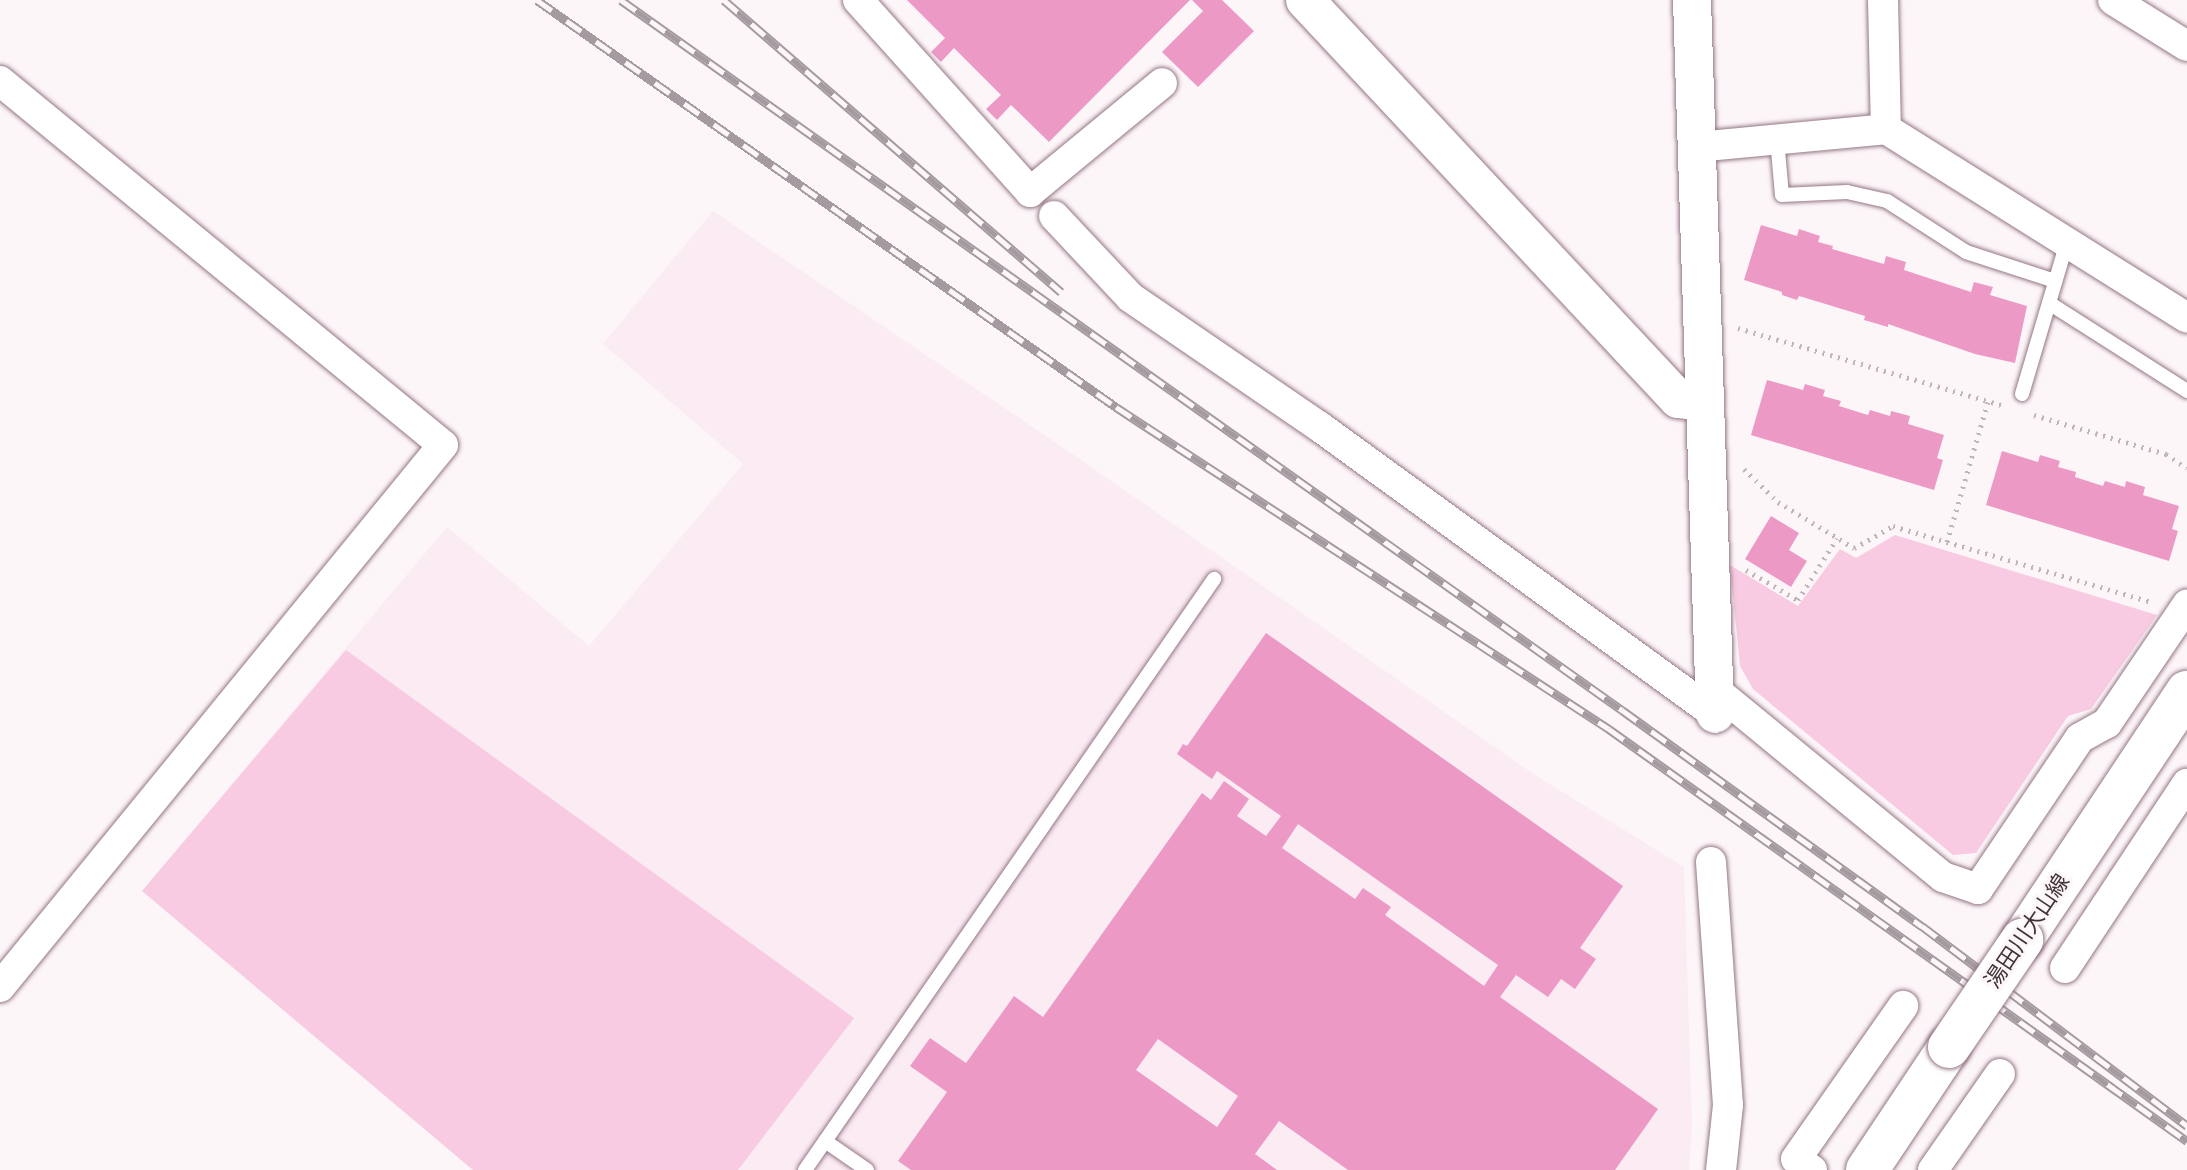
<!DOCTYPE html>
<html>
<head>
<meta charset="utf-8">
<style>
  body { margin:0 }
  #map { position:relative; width:2187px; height:1170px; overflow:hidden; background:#fdf6f9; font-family:Helvetica,"Noto Sans JP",sans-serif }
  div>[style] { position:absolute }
  .built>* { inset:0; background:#fbebf3 }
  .green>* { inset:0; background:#f8cbe2 }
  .building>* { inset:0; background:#ec99c6 }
  .path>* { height:5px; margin-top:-2.5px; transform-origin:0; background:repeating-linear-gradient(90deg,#bfb6ba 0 2px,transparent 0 8px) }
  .roads { filter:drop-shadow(0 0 2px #947685) drop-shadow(0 0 2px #947685) }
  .service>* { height:14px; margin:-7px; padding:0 7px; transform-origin:7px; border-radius:7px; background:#fff }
  .minor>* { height:30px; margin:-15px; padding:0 15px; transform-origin:15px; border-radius:15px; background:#fff }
  .tertiary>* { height:38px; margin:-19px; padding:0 19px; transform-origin:19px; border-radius:19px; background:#fff }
  .secondary>* { height:42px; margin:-21px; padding:0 21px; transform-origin:21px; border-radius:21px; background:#fff }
  .rail>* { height:9px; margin-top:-4.5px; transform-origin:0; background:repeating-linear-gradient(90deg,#fdf6f9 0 18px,#a49a9f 0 36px); box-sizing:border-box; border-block:2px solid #a49a9f }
  .bridges { filter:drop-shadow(0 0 2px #947685) drop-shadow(0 0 2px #947685) }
  .secondary-bridge>* { height:42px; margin:-21px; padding:0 21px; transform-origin:21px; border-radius:21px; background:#fff }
  span { translate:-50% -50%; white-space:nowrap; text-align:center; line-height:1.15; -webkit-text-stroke:6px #fdf6f9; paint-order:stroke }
  .street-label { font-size:22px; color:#40343a }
</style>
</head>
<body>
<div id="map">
  <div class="built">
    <div style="clip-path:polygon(713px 211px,1068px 451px,1538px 777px,1684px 867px,1692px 1126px,1689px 1170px,473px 1170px,142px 891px,447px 527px,589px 646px,743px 464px,603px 344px)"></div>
  </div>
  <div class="green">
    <div style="clip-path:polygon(1895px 535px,2157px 615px,2091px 709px,2068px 716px,1976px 853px,1953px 855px,1753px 689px,1740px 666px,1730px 565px,1798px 606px,1840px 549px,1856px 558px)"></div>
    <div style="clip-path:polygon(346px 650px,854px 1018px,738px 1170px,473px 1170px,142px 891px)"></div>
  </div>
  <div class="building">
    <div style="clip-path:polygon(907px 0,1190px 0,1049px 142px,1011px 105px,997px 120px,986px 109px,1001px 95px,954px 48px,941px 62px,931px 52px,945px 38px)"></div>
    <div style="clip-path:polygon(1192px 0,1222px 0,1254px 31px,1198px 87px,1162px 52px,1203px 11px)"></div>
    <div style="clip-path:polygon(1761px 225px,1797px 236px,1799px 229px,1820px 236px,1818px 242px,1833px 246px,1832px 249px,1884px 264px,1886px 256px,1906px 262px,1904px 270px,1971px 292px,1974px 282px,1993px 287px,1990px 295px,2027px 306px,2015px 363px,1975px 354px,1888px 324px,1888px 327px,1864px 320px,1865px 316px,1799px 296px,1797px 300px,1782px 295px,1782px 292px,1744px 280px)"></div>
    <div style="clip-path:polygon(1767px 380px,1803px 390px,1805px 384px,1825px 390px,1823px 396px,1841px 401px,1839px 406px,1868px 415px,1870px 410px,1890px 416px,1891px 411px,1910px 416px,1908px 424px,1944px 435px,1937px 458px,1943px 460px,1934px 490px,1751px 435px)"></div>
    <div style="clip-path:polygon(2002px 451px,2038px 462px,2040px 455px,2060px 461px,2058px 467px,2076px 472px,2075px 477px,2103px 486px,2105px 481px,2125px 487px,2126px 481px,2145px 487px,2143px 495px,2179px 506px,2172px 529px,2178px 531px,2169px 561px,1986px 505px)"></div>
    <div style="clip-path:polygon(1771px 516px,1799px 533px,1789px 550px,1807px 561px,1791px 587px,1745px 559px)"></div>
    <div style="clip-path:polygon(evenodd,1266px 633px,1623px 886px,1580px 948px,1596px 959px,1575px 989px,1561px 979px,1548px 997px,1516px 975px,1500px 997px,1658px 1109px,1615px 1170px,1348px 1170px,1279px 1121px,1255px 1154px,1277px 1170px,911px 1170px,898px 1161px,947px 1092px,910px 1066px,930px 1038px,966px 1063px,1014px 996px,1043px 1017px,1202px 793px,1211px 800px,1224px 781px,1249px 799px,1237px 816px,1266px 836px,1281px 816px,1217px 771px,1212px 779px,1177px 754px,1183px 744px,1187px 746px,1266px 633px,1298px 824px,1498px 965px,1484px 986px,1385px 915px,1391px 907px,1363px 888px,1355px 899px,1282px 848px,1298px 824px,1266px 633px,1158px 1039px,1238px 1096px,1217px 1127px,1136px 1070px,1158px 1039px)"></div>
  </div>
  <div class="path">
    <div style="left:1738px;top:328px;width:274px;rotate:16.3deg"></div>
    <div style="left:2034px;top:415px;width:138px;rotate:16.5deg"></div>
    <div style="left:2166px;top:454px;width:25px;rotate:34deg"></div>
    <div style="left:1744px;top:469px;width:47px;rotate:44.1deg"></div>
    <div style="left:1778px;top:502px;width:89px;rotate:31.2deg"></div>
    <div style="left:1854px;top:548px;width:45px;rotate:-29.4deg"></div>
    <div style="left:1893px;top:526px;width:269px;rotate:16.4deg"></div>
    <div style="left:1947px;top:542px;width:146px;rotate:-73.7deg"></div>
    <div style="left:1746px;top:570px;width:60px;rotate:30deg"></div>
    <div style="left:1798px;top:600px;width:73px;rotate:-57.8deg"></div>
  </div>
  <div class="roads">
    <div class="service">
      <div style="left:1777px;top:139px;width:56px;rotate:84.9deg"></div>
      <div style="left:1782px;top:195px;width:65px;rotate:-2.6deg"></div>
      <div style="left:1847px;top:192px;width:41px;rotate:12.7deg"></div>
      <div style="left:1887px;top:201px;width:94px;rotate:32.8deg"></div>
      <div style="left:1966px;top:252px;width:94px;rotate:18deg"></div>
      <div style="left:2049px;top:303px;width:164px;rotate:32.5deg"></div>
      <div style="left:2022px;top:394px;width:159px;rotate:-73.5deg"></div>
      <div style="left:825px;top:1141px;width:51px;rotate:34.6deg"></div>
      <div style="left:805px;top:1170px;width:719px;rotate:-55.31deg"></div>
    </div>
    <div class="minor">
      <div style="left:858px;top:0;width:258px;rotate:48.1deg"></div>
      <div style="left:1030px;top:192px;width:171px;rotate:-39.5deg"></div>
      <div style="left:1883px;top:0;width:129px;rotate:88.7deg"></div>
      <div style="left:2113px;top:0;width:87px;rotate:31.9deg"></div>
      <div style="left:0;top:81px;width:573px;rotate:39.41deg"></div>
      <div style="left:443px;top:445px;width:700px;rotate:129.26deg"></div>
      <div style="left:1697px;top:147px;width:190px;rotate:-5.4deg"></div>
      <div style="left:1886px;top:129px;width:355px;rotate:32.1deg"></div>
      <div style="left:1054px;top:216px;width:111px;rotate:46.8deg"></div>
      <div style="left:1130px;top:297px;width:230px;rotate:34.4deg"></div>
      <div style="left:1320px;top:427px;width:488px;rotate:36deg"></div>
      <div style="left:1714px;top:689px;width:296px;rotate:39.4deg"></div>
      <div style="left:1943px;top:877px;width:37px;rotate:19deg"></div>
      <div style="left:1978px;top:889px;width:182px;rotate:-56deg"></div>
      <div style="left:2080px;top:738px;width:31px;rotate:-29deg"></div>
      <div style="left:2107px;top:723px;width:143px;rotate:-55.9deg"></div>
      <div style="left:1711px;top:862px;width:244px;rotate:86deg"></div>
      <div style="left:1728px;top:1105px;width:65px;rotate:96.1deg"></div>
      <div style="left:2065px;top:968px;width:221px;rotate:-56.5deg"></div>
      <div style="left:1812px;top:1170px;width:19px;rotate:-145deg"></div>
      <div style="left:1796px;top:1159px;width:187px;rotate:-55deg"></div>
      <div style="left:1933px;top:1170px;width:117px;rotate:-55.1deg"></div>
    </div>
    <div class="tertiary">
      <div style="left:1305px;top:0;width:546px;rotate:46.93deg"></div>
      <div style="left:1678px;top:399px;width:26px;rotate:7deg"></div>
      <div style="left:1692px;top:0;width:714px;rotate:88.15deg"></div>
    </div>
    <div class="secondary">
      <div style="left:2022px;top:940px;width:298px;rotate:-56.4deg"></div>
      <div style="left:1867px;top:1170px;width:148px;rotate:-56.3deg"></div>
    </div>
  </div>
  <div class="rail">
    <div style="left:537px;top:0;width:708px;rotate:35.1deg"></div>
    <div style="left:1116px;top:407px;width:589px;rotate:33.15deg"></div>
    <div style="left:1609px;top:729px;width:710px;rotate:35.48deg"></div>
    <div style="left:621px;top:0;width:1227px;rotate:35.35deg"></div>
    <div style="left:1622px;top:710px;width:370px;rotate:35.8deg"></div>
    <div style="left:1922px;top:926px;width:332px;rotate:37deg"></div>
    <div style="left:724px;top:0;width:446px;rotate:40.9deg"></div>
  </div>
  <div class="bridges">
    <div class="secondary-bridge">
      <div style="left:1949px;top:1047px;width:130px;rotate:-55.7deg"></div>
    </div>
  </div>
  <div class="street-label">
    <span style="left:2027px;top:931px;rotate:-56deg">湯田川大山線</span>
  </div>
</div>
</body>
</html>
